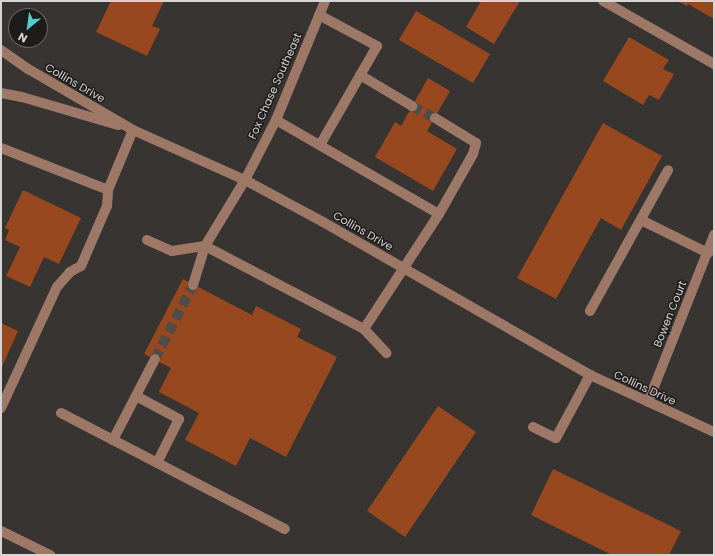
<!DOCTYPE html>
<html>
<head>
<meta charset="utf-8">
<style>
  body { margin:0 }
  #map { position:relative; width:715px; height:556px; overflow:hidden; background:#383432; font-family:Poppins,sans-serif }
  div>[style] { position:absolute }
  .building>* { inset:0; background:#97481e }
  .minor-tunnel>* { height:10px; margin-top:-5px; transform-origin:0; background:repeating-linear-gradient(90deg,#504c4a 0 10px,transparent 0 15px) }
  .minor>* { height:10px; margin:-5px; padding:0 5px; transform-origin:5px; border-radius:5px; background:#9d7867 }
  span { translate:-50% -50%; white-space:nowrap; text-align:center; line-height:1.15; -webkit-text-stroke:3px #1e1c1b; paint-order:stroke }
  .street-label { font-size:11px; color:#d7d5d4 }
  .frame { position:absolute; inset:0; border:2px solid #d7d5d4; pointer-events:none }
  .north { position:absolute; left:8px; top:8px; width:40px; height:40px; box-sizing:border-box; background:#1e1c1b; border:1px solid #686665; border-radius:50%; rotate:209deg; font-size:11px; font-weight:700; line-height:16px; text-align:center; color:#d7d5d4 }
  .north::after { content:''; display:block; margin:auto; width:14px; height:18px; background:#52cdce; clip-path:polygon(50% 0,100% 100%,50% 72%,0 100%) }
</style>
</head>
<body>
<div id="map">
  <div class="building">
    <div style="clip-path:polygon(111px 1px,164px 1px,152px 26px,160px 29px,147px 56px,96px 32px)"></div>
    <div style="clip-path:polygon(481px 1px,520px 1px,494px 44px,466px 27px)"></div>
    <div style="clip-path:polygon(677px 1px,714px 1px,714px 19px,688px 4px,687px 6px)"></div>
    <div style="clip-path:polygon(416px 11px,490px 54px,473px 83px,399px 40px)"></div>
    <div style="clip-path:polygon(629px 37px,669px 60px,663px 69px,674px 74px,659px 100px,649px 95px,643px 105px,603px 81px)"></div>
    <div style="clip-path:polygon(428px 78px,450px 91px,427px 131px,457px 149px,433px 191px,375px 157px,395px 122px,401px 126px)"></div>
    <div style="clip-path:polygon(603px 123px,662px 156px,621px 230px,601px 218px,556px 299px,517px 278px)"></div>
    <div style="clip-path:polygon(23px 190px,81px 218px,59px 264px,44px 257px,30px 287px,6px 276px,20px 247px,5px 240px,9px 230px,5px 228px)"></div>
    <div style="clip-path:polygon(183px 279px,252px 315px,256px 306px,301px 329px,297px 337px,337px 357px,286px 457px,250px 438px,236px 466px,185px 440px,199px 413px,159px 392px,171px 368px,144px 354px)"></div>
    <div style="clip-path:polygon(1px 323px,18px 331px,1px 369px)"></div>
    <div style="clip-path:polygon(438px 406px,476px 432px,405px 537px,367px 511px)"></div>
    <div style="clip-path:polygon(553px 469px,681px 531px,669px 555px,612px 555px,531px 515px)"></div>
  </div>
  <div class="minor-tunnel">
    <div style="left:412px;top:106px;width:26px;rotate:28deg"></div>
    <div style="left:155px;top:359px;width:83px;rotate:-62.8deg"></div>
  </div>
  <div class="minor">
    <div style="left:603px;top:1px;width:128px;rotate:29.6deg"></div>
    <div style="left:319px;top:15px;width:66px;rotate:28.1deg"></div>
    <div style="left:377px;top:46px;width:114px;rotate:119.9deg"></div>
    <div style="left:1px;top:50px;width:35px;rotate:35deg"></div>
    <div style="left:30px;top:70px;width:119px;rotate:30.2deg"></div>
    <div style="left:133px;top:130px;width:123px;rotate:24.1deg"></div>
    <div style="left:245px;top:180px;width:89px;rotate:28.3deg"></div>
    <div style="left:323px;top:222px;width:308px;rotate:29.8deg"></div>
    <div style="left:590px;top:375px;width:136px;rotate:24.7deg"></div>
    <div style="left:360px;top:75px;width:61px;rotate:30.8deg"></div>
    <div style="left:1px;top:93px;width:21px;rotate:11deg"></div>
    <div style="left:22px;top:97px;width:100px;rotate:16.3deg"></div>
    <div style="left:435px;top:118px;width:48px;rotate:31.4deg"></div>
    <div style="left:476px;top:143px;width:11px;rotate:105deg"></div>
    <div style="left:473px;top:154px;width:69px;rotate:119.5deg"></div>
    <div style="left:276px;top:120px;width:188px;rotate:30deg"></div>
    <div style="left:439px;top:214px;width:137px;rotate:123.1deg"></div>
    <div style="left:364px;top:329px;width:33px;rotate:47deg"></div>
    <div style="left:1px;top:148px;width:115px;rotate:21.4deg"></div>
    <div style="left:108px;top:190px;width:65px;rotate:-67.4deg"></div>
    <div style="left:641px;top:220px;width:75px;rotate:26.2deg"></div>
    <div style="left:147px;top:240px;width:27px;rotate:24deg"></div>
    <div style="left:172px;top:251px;width:33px;rotate:-9deg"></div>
    <div style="left:205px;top:246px;width:77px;rotate:-58.8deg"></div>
    <div style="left:245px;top:180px;width:68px;rotate:-62.7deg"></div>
    <div style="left:276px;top:120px;width:129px;rotate:-67.6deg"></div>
    <div style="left:193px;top:285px;width:41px;rotate:-72.9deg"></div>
    <div style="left:205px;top:246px;width:179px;rotate:27.6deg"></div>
    <div style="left:590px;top:311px;width:161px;rotate:-61deg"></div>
    <div style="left:136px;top:396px;width:49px;rotate:28.1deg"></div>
    <div style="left:179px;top:419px;width:49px;rotate:116.6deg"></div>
    <div style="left:648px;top:402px;width:180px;rotate:-68.4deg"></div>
    <div style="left:1px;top:408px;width:133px;rotate:-65.2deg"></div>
    <div style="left:57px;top:287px;width:20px;rotate:-49deg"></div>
    <div style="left:70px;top:272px;width:13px;rotate:-29deg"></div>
    <div style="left:81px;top:266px;width:65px;rotate:-66.6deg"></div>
    <div style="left:107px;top:206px;width:16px;rotate:-86deg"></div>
    <div style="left:61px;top:413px;width:252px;rotate:27.4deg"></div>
    <div style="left:533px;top:427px;width:25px;rotate:26deg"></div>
    <div style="left:556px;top:438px;width:72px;rotate:-61.6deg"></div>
    <div style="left:113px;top:440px;width:91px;rotate:-62.6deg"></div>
    <div style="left:1px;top:531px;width:55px;rotate:26.1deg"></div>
  </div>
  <div class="street-label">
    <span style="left:75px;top:83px;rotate:30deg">Collins Drive</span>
    <span style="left:275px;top:86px;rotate:-66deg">Fox Chase Southeast</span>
    <span style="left:363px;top:231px;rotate:30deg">Collins Drive</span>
    <span style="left:670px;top:314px;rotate:-68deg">Bowen Court</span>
    <span style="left:645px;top:388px;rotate:25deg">Collins Drive</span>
  </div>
  <div class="frame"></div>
  <div class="north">N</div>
</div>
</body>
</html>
